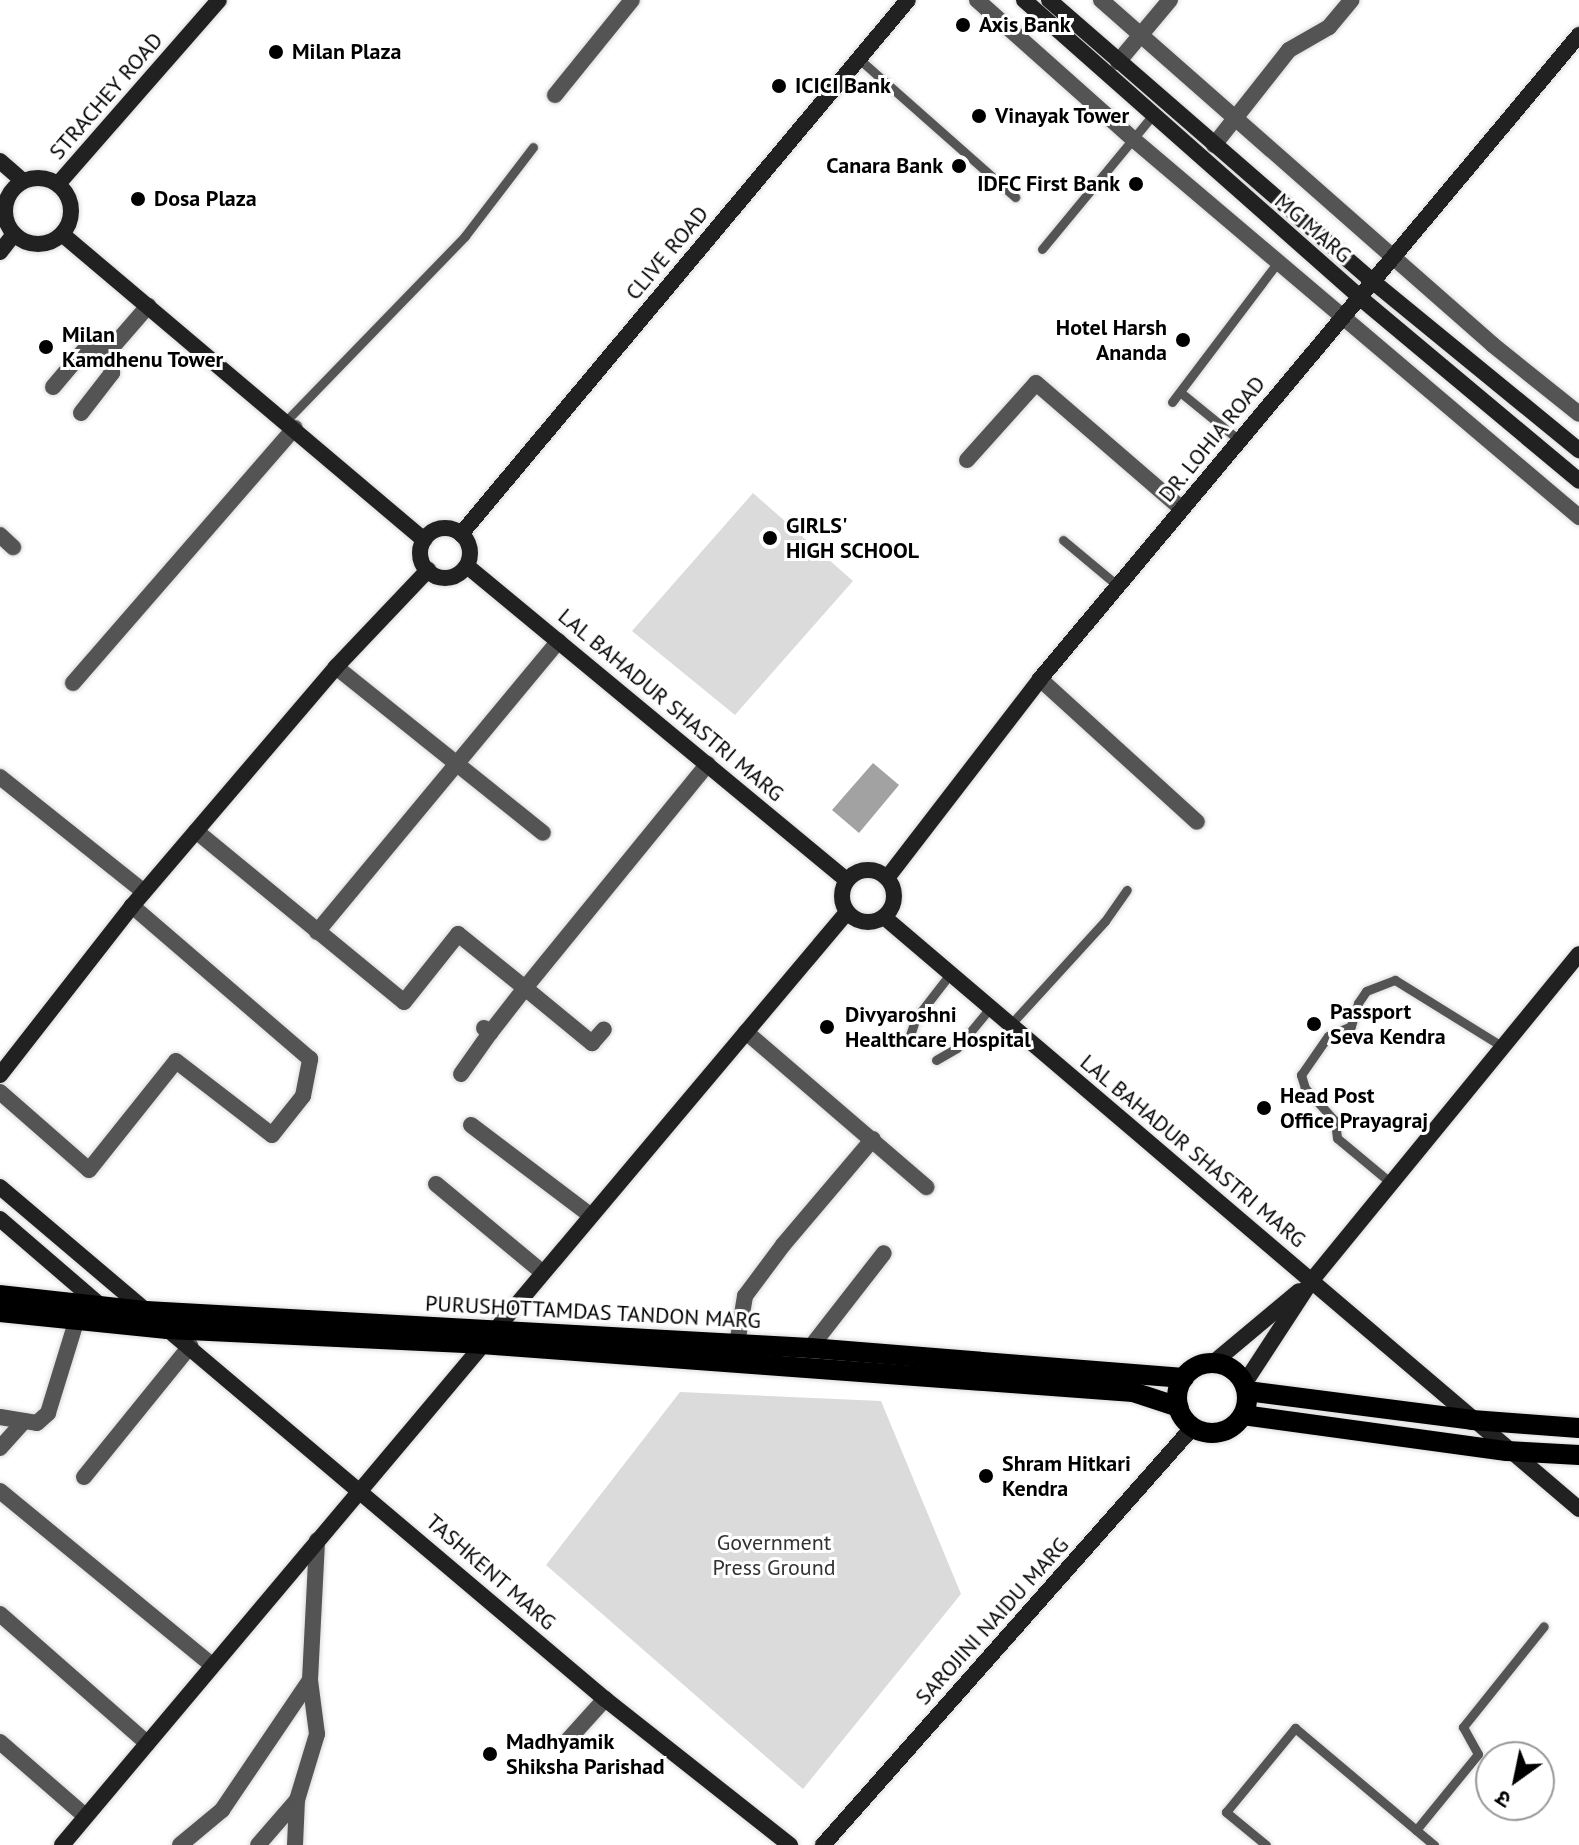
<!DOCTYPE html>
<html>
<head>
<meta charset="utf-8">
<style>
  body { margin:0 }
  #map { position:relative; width:1579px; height:1845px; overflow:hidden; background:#fff; font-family:"PT Sans","Noto Sans Devanagari",sans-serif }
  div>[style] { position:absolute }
  .green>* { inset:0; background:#dbdbdb }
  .water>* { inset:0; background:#a2a2a2 }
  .roads { filter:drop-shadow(0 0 2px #dbdbdb) drop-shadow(0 0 2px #dbdbdb) }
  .lane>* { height:9px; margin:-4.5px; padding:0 4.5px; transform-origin:4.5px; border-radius:4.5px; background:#545454 }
  .street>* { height:16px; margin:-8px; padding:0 8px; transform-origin:8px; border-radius:8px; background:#545454 }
  .secondary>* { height:16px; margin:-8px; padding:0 8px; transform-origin:8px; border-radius:8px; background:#212121 }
  .secondary>.ring { margin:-8px; padding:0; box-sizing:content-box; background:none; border:16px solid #212121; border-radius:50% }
  .primary>* { height:20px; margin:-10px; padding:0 10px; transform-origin:10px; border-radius:10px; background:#000 }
  .primary>.ring { margin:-10px; padding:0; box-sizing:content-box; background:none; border:20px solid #000; border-radius:50% }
  .dots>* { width:22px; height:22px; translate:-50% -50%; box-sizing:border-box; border:4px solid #fff; border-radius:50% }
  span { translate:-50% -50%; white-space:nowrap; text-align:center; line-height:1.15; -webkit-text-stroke:6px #fff; paint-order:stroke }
  .poi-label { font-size:22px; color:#000; font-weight:700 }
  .left { translate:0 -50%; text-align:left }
  .right { translate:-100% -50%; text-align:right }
  .street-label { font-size:22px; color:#000 }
  .park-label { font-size:22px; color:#323232 }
  .north { position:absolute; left:1475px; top:1741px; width:80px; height:80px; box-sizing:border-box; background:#fff; border:2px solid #999; border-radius:50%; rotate:213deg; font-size:22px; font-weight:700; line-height:32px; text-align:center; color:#000 }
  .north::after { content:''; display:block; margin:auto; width:28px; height:36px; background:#000; clip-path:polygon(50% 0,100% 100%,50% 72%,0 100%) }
</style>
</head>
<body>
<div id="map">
  <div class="green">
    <div style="clip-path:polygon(753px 493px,853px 581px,735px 715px,632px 631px)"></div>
    <div style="clip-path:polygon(680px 1392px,881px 1401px,961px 1594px,803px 1789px,546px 1565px)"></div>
  </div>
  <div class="water">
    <div style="clip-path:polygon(873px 763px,899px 785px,859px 833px,832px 810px)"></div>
  </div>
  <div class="roads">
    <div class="lane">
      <div style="left:858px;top:58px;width:210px;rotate:41.5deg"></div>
      <div style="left:1042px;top:249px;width:173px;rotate:-50.4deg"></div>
      <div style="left:1180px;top:392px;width:76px;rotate:39.1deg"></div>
      <div style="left:1172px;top:402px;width:176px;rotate:-52.9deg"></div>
      <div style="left:286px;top:421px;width:257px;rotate:-45.9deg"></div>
      <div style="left:465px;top:236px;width:112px;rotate:-52.6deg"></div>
      <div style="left:1063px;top:540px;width:72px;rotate:39.9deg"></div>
      <div style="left:1010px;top:1025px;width:141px;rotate:-47.6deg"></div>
      <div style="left:1105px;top:921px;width:38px;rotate:-55deg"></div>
      <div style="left:910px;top:1035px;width:18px;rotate:-71deg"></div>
      <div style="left:916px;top:1018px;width:56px;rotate:-52.3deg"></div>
      <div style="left:936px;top:1060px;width:24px;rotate:-30deg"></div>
      <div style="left:957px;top:1048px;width:52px;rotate:-50.5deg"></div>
      <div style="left:1391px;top:1183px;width:70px;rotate:-140.2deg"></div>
      <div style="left:1337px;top:1138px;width:17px;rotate:-97deg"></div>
      <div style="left:1335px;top:1121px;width:45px;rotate:-132.3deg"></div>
      <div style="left:1305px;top:1088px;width:14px;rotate:-107deg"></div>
      <div style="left:1301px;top:1075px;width:47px;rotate:-55.3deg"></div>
      <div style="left:1328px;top:1036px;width:25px;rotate:-23deg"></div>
      <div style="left:1351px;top:1026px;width:24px;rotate:-73deg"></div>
      <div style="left:1358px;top:1003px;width:14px;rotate:-56deg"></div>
      <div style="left:1366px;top:991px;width:31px;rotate:-21deg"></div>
      <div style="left:1395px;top:980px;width:127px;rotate:31.8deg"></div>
      <div style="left:1416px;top:1830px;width:98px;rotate:-50.8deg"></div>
      <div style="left:1478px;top:1754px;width:31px;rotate:-119deg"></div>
      <div style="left:1463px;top:1727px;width:129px;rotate:-51.3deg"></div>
      <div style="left:1266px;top:1845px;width:52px;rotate:-140.5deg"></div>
      <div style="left:1226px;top:1812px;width:109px;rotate:-50.6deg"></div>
      <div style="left:1295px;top:1728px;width:182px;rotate:40.1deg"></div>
    </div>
    <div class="street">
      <div style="left:977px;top:0;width:209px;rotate:41.7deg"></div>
      <div style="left:1133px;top:139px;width:585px;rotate:40.28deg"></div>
      <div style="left:1101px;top:0;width:522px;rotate:41.35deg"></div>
      <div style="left:1493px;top:345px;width:110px;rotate:38.7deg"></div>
      <div style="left:1118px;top:62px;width:81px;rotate:-50deg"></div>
      <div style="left:555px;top:95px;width:122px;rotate:-51deg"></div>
      <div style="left:1214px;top:145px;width:121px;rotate:-51.7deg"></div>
      <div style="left:1289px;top:50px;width:46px;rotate:-29.9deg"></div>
      <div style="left:1329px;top:27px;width:35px;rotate:-50deg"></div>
      <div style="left:53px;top:387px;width:51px;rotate:-49.8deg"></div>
      <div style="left:86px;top:348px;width:23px;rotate:7deg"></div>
      <div style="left:109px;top:351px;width:60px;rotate:-49.1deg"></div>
      <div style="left:81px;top:413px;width:51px;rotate:-52.2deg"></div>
      <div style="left:112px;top:373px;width:22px;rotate:-98deg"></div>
      <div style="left:967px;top:460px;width:103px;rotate:-48.1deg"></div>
      <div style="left:1036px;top:383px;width:193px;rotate:40.8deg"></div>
      <div style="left:0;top:535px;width:18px;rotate:43deg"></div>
      <div style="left:336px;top:667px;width:265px;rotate:38.7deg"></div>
      <div style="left:1040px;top:679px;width:212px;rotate:42.3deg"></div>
      <div style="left:73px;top:683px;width:338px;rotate:-49deg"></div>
      <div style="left:0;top:777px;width:184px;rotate:38.6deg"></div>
      <div style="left:196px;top:831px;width:269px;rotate:39.4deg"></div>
      <div style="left:404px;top:1002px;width:87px;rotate:-51.5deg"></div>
      <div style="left:458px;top:934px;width:86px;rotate:38.9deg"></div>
      <div style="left:525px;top:988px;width:289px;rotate:-50.8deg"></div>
      <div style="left:317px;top:932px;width:378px;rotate:-50.3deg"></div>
      <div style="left:484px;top:1028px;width:8px;rotate:40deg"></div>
      <div style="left:490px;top:1033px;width:57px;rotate:-52.1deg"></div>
      <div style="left:525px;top:988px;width:87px;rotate:39.4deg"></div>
      <div style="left:592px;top:1043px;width:18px;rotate:-49deg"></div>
      <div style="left:746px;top:1032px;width:238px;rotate:40.7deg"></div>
      <div style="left:461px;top:1074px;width:50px;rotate:-54.7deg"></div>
      <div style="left:0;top:1092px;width:118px;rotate:41.2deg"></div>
      <div style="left:89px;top:1170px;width:139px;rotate:-51.4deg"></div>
      <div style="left:176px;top:1061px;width:121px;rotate:37.6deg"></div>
      <div style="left:272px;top:1135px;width:50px;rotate:-51.5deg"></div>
      <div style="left:303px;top:1096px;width:38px;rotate:-79deg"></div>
      <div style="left:310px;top:1059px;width:235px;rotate:-139.3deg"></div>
      <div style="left:471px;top:1125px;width:149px;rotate:37.1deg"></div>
      <div style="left:436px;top:1184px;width:138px;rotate:39.7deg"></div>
      <div style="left:737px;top:1344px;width:49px;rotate:-80.5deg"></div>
      <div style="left:745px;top:1296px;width:64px;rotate:-53.3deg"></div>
      <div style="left:783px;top:1245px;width:139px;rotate:-49.7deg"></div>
      <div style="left:810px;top:1348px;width:120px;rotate:-52.1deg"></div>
      <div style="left:0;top:1417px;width:37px;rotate:9deg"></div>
      <div style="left:37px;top:1423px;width:15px;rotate:-42deg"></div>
      <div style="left:48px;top:1413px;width:98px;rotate:-72.9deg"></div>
      <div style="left:0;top:1448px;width:36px;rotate:-48deg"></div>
      <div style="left:84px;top:1477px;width:169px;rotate:-51deg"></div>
      <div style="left:0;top:1491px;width:274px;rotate:39.4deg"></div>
      <div style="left:0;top:1614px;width:196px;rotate:41.3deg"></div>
      <div style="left:569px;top:1739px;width:54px;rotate:-48deg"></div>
      <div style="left:0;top:1742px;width:113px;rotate:41deg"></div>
      <div style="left:180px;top:1845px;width:55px;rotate:-39.8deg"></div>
      <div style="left:222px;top:1810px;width:157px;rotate:-55.9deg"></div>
      <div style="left:258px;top:1845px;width:60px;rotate:-49.1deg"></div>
      <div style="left:295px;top:1845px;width:45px;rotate:-87.5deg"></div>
      <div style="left:297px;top:1800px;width:69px;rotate:-73.1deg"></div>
      <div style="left:317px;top:1734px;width:54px;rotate:-97.4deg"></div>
      <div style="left:310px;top:1680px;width:140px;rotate:-87.1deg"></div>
    </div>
    <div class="secondary">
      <div style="left:1024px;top:0;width:446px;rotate:41.5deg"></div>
      <div style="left:1358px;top:296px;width:288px;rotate:39.9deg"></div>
      <div style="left:1049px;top:0;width:427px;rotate:41deg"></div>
      <div style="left:1371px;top:280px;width:269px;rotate:39.3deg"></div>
      <div style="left:0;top:161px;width:30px;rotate:41deg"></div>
      <div class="ring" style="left:5px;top:178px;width:50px;height:50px"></div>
      <div style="left:58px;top:184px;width:244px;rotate:-48.8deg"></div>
      <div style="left:62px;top:234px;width:474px;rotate:40.2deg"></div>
      <div style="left:0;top:252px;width:23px;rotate:-52deg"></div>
      <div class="ring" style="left:420px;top:528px;width:34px;height:34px"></div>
      <div style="left:461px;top:534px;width:696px;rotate:-50.07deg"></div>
      <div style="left:467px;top:566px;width:493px;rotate:39.6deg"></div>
      <div class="ring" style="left:842px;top:870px;width:36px;height:36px"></div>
      <div style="left:887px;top:878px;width:251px;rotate:-52.4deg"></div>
      <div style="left:1040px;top:679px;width:840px;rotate:-50.07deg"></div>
      <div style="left:884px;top:917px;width:913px;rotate:40.42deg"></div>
      <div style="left:0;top:1075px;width:214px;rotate:-52deg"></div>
      <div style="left:132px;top:906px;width:314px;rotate:-49.5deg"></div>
      <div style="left:336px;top:667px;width:134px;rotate:-46.5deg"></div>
      <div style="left:0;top:1187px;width:192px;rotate:40.3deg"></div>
      <div style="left:0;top:1219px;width:133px;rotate:40.7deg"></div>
      <div style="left:167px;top:1329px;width:573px;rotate:40.19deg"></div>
      <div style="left:605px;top:1699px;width:236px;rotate:38.3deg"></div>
      <div style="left:1213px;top:1363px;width:112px;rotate:-39.9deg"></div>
      <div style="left:1244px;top:1384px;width:124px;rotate:-56.8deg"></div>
      <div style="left:1312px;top:1280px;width:421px;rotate:-50.7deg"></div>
      <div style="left:62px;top:1845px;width:1219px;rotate:-49.92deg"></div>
      <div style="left:823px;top:1845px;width:558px;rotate:-48.49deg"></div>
    </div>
    <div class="primary">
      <div style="left:0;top:1295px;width:147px;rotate:6.3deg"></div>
      <div style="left:146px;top:1311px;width:665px;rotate:3.19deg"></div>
      <div style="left:810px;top:1348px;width:375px;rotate:4.6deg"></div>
      <div style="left:0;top:1312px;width:168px;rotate:5.8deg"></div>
      <div style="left:167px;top:1329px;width:314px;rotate:2.7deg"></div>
      <div style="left:481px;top:1344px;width:654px;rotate:4.21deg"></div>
      <div style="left:1133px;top:1392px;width:48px;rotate:18.1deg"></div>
      <div class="ring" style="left:1177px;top:1363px;width:50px;height:50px"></div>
      <div style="left:1247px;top:1391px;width:227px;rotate:7.3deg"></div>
      <div style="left:1472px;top:1420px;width:107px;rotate:4.3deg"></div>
      <div style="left:1243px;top:1415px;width:266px;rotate:7.8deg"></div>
      <div style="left:1507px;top:1451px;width:72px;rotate:3.2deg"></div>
    </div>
  </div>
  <div class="dots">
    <div style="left:963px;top:25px;background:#000"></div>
    <div style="left:276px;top:52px;background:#000"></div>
    <div style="left:779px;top:86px;background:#000"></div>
    <div style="left:979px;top:116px;background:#000"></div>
    <div style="left:959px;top:166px;background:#000"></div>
    <div style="left:1136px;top:184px;background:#000"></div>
    <div style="left:138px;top:199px;background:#000"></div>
    <div style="left:1183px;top:340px;background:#000"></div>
    <div style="left:46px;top:347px;background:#000"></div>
    <div style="left:770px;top:538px;background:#000"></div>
    <div style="left:1314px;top:1024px;background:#000"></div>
    <div style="left:827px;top:1027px;background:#000"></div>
    <div style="left:1264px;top:1108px;background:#000"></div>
    <div style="left:986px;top:1476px;background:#000"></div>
    <div style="left:490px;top:1754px;background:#000"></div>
  </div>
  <div class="poi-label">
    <span class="left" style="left:979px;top:25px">Axis Bank</span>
    <span class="left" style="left:292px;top:52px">Milan Plaza</span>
    <span class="left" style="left:795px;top:86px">ICICI Bank</span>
    <span class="left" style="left:995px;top:116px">Vinayak Tower</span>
    <span class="right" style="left:943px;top:166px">Canara Bank</span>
    <span class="right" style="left:1120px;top:184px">IDFC First Bank</span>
    <span class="left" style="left:154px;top:199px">Dosa Plaza</span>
    <span class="right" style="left:1167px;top:340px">Hotel Harsh<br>Ananda</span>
    <span class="left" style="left:62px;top:347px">Milan<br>Kamdhenu Tower</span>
    <span class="left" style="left:786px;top:538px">GIRLS'<br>HIGH SCHOOL</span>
    <span class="left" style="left:1330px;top:1024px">Passport<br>Seva Kendra</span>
    <span class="left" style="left:845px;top:1027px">Divyaroshni<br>Healthcare Hospital</span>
    <span class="left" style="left:1280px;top:1108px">Head Post<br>Office Prayagraj</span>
    <span class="left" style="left:1002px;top:1476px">Shram Hitkari<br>Kendra</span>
    <span class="left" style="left:506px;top:1754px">Madhyamik<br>Shiksha Parishad</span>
  </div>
  <div class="street-label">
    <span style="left:106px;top:96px;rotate:-49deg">STRACHEY ROAD</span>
    <span style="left:1313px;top:228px;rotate:41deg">MG MARG</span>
    <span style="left:667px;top:253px;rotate:-50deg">CLIVE ROAD</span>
    <span style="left:1212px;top:439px;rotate:-51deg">DR. LOHIA ROAD</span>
    <span style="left:671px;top:705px;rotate:40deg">LAL BAHADUR SHASTRI MARG</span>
    <span style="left:1193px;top:1151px;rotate:40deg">LAL BAHADUR SHASTRI MARG</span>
    <span style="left:593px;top:1312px;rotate:3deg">PURUSHOTTAMDAS TANDON MARG</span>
    <span style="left:491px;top:1572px;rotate:41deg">TASHKENT MARG</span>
    <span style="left:992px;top:1621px;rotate:-48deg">SAROJINI NAIDU MARG</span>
  </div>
  <div class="park-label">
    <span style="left:774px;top:1555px">Government<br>Press Ground</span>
  </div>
  <div class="north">उ</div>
</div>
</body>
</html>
